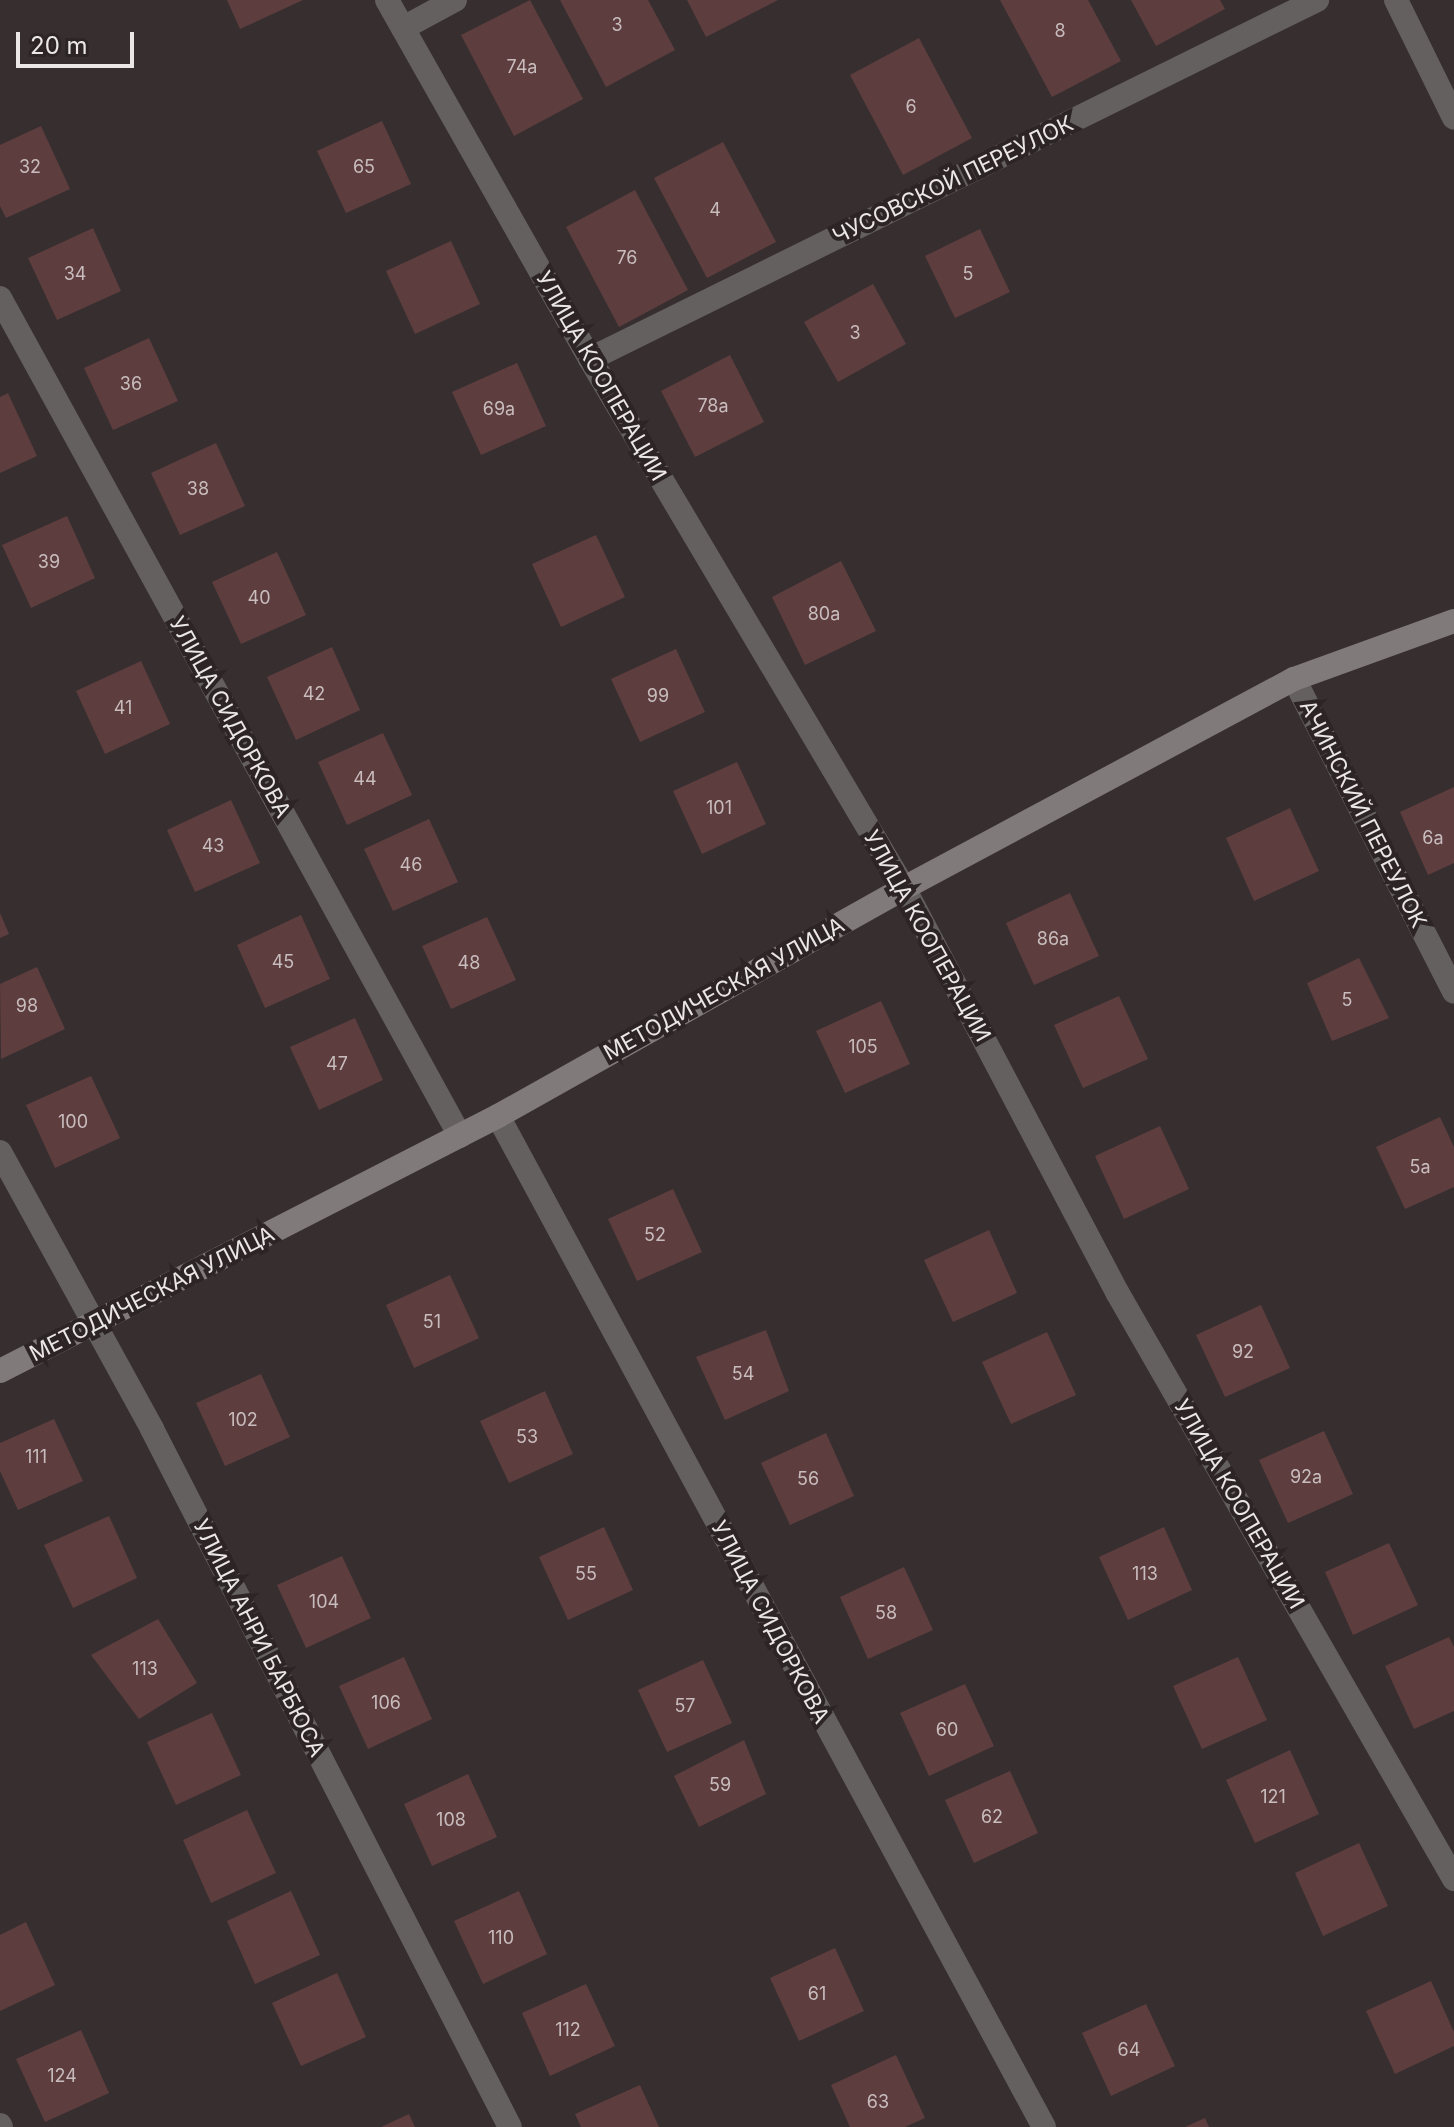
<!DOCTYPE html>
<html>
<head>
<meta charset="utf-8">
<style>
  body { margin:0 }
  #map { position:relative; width:1454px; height:2127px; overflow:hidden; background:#372f2f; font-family:Inter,sans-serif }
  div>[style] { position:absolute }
  .building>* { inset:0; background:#5e3d3f }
  .street>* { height:24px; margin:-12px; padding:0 12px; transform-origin:12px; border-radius:12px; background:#646060 }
  .secondary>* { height:24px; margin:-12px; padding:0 12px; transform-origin:12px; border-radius:12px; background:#817a7a }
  span { translate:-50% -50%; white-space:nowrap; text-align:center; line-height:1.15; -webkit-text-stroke:8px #2d2525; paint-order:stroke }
  .number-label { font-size:18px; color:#c8bcbd }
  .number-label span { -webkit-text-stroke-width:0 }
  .street-label { font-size:22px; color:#ece7e7 }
  .scale { position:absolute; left:16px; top:32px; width:118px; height:36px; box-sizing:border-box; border:4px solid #ece7e7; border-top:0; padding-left:10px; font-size:24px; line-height:28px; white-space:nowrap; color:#ece7e7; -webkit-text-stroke:6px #2d2525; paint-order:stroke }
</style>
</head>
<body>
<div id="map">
  <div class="building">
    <div style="clip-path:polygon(227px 0,303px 0,240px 29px)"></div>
    <div style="clip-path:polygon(530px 0,583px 99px,514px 136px,461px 35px)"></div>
    <div style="clip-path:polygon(560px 0,648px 0,675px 50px,606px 87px)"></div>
    <div style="clip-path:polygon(687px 0,778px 0,706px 37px)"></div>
    <div style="clip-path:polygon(1000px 0,1088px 0,1121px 61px,1052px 97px)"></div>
    <div style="clip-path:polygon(1131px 0,1220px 0,1225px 9px,1156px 46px)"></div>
    <div style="clip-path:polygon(919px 38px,972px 138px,903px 175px,850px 75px)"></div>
    <div style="clip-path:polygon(382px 121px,411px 184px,346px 213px,317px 151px)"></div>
    <div style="clip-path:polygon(41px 126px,70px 189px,6px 218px,0 206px,0 145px)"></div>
    <div style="clip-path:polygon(723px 142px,776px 242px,707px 278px,654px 178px)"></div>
    <div style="clip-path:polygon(635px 190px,688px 290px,619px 327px,566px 227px)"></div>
    <div style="clip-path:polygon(93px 228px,121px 291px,57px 320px,28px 258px)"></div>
    <div style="clip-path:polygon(980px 229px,1010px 292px,955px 318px,925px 256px)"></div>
    <div style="clip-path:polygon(451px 241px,480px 304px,415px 334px,386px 271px)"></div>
    <div style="clip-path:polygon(873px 284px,906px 344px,838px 382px,804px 322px)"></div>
    <div style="clip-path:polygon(149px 338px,178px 401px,113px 430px,84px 368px)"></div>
    <div style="clip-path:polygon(730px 355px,764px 422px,695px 457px,661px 391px)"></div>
    <div style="clip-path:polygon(517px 363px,546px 426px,481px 455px,452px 392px)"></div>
    <div style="clip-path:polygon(8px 393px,37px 456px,0 473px,0 397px)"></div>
    <div style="clip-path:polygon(216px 443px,245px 506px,180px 535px,151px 473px)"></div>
    <div style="clip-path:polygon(67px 516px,95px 578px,31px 608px,2px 545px)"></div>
    <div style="clip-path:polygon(596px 535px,625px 597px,561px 627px,532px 564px)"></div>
    <div style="clip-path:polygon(277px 552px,306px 615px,241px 644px,212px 582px)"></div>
    <div style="clip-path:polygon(841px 561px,876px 631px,805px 665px,772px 597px)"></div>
    <div style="clip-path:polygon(332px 647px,360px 710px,296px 740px,267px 677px)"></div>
    <div style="clip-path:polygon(676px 649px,705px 712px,640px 742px,611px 679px)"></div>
    <div style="clip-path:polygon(141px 661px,170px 724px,105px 754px,76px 691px)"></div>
    <div style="clip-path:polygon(383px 733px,412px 795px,347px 825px,318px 762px)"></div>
    <div style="clip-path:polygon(737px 762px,766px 824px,702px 854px,673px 791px)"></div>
    <div style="clip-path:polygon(1454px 787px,1454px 863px,1428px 875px,1400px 812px)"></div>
    <div style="clip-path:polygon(231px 800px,260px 863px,195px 892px,167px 830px)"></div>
    <div style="clip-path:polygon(1290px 808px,1319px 871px,1254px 901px,1226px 838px)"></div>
    <div style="clip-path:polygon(429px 819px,458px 882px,393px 911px,364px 849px)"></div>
    <div style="clip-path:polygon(1070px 893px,1099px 956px,1034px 985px,1006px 923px)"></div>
    <div style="clip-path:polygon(0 913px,9px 934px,0 938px)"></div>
    <div style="clip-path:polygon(301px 915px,330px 979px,265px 1008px,237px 945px)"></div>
    <div style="clip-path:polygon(487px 917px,516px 980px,451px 1009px,422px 946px)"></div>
    <div style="clip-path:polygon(1359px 958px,1389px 1018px,1332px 1041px,1307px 983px)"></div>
    <div style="clip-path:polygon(37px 967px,65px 1029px,1px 1059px,0 984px)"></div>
    <div style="clip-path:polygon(1119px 996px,1148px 1059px,1083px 1088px,1054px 1025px)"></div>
    <div style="clip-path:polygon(881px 1001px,910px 1064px,845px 1093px,816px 1031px)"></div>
    <div style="clip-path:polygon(355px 1018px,383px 1080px,319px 1110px,290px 1047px)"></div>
    <div style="clip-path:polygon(91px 1076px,120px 1138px,55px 1168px,26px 1105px)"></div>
    <div style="clip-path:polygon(1440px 1117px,1454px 1147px,1454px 1187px,1405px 1209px,1376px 1147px)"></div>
    <div style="clip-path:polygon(1160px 1126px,1189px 1189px,1124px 1219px,1095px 1156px)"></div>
    <div style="clip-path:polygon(673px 1189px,702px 1252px,637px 1281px,608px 1219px)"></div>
    <div style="clip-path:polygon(989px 1230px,1017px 1293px,953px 1322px,924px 1260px)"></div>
    <div style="clip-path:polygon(450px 1275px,479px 1338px,414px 1368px,386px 1305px)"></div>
    <div style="clip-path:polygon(1261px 1305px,1290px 1368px,1225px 1397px,1196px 1335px)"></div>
    <div style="clip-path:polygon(766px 1330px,789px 1391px,725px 1420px,696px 1357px)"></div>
    <div style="clip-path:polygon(1047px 1332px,1076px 1395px,1011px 1424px,982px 1362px)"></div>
    <div style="clip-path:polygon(261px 1374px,290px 1437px,225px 1466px,196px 1403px)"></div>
    <div style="clip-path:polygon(545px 1391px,573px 1454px,509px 1483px,480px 1421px)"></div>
    <div style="clip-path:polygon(54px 1419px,83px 1481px,18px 1510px,0 1471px,0 1443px)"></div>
    <div style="clip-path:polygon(1324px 1431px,1353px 1494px,1288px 1523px,1259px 1460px)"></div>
    <div style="clip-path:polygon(826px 1433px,854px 1496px,790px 1525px,761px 1463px)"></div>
    <div style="clip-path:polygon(109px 1516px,137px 1578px,73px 1608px,44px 1545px)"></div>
    <div style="clip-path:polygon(604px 1527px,633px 1590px,568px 1620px,539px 1557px)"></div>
    <div style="clip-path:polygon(1164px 1527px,1192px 1590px,1128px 1620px,1099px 1557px)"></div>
    <div style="clip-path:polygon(1389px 1543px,1418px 1605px,1353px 1635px,1325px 1572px)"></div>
    <div style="clip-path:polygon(342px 1556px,371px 1618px,306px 1648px,277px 1585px)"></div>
    <div style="clip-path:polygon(904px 1567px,933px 1630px,868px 1659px,840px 1597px)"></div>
    <div style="clip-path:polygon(158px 1619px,197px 1683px,139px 1719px,91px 1655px)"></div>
    <div style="clip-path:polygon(1449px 1637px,1454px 1647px,1454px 1711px,1414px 1729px,1385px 1666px)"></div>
    <div style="clip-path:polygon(404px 1657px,432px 1719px,368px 1749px,339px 1686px)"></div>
    <div style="clip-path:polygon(1238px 1657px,1267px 1720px,1202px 1749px,1173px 1686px)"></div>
    <div style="clip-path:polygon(703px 1660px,732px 1723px,667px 1752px,638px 1690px)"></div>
    <div style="clip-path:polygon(965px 1684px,994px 1746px,929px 1776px,900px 1713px)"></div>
    <div style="clip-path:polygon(212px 1713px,241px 1775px,176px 1805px,147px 1742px)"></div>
    <div style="clip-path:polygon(744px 1740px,766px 1794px,699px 1827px,674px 1776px)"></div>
    <div style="clip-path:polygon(1290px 1750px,1319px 1814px,1255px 1843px,1226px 1780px)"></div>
    <div style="clip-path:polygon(1010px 1771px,1038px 1833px,974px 1863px,945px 1800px)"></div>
    <div style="clip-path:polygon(468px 1774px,497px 1837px,432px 1866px,404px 1804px)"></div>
    <div style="clip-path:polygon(247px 1810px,276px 1873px,211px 1903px,183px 1840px)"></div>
    <div style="clip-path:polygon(1359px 1843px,1388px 1906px,1323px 1936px,1295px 1873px)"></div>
    <div style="clip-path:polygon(291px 1891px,320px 1955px,255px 1984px,227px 1921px)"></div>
    <div style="clip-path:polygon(519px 1891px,547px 1954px,483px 1984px,454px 1921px)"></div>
    <div style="clip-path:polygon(26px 1922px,55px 1985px,0 2011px,0 1935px)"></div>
    <div style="clip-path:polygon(835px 1948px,864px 2011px,799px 2041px,770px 1978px)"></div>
    <div style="clip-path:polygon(337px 1973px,366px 2037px,301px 2066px,272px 2003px)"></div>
    <div style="clip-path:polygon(1431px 1981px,1454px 2032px,1454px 2046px,1395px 2074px,1366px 2011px)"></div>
    <div style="clip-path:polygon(586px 1984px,615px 2046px,550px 2076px,522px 2013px)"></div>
    <div style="clip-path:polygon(1146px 2004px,1175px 2066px,1111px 2096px,1082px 2033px)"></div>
    <div style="clip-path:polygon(81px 2030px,109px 2093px,45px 2122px,16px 2059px)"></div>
    <div style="clip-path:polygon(896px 2055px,925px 2118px,905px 2127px,850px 2127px,831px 2085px)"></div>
    <div style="clip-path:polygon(640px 2085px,659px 2127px,581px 2127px,575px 2114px)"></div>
    <div style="clip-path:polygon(409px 2114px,415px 2127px,381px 2127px)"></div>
    <div style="clip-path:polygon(1205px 2118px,1209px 2127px,1185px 2127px)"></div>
  </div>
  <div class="street">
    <div style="left:387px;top:0;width:412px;rotate:60.5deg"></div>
    <div style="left:590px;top:359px;width:615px;rotate:59.31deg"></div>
    <div style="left:904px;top:888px;width:457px;rotate:62.2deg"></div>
    <div style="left:1117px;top:1292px;width:677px;rotate:60.14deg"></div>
    <div style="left:1396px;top:0;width:131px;rotate:63.8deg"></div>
    <div style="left:403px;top:28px;width:59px;rotate:-28.3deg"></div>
    <div style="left:0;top:298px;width:956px;rotate:61.24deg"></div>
    <div style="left:590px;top:359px;width:811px;rotate:-26.28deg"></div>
    <div style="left:1294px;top:679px;width:351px;rotate:62.9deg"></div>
    <div style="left:498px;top:1116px;width:1149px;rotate:61.63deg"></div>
    <div style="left:0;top:1152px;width:316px;rotate:61.2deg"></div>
    <div style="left:152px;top:1429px;width:784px;rotate:62.85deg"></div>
    <div style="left:0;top:2125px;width:2px;rotate:63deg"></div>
  </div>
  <div class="secondary">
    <div style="left:0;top:1371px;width:559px;rotate:-27.11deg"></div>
    <div style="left:498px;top:1116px;width:466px;rotate:-29.3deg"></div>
    <div style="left:904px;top:888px;width:442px;rotate:-28.2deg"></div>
    <div style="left:1294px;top:679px;width:170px;rotate:-19.9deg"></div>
  </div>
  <div class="number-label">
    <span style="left:617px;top:25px">3</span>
    <span style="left:1060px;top:31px">8</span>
    <span style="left:522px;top:67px">74а</span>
    <span style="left:911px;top:107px">6</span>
    <span style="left:30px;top:167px">32</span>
    <span style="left:364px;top:167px">65</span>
    <span style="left:715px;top:210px">4</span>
    <span style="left:627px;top:258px">76</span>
    <span style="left:75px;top:274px">34</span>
    <span style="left:968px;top:274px">5</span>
    <span style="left:855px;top:333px">3</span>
    <span style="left:131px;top:384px">36</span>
    <span style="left:713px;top:406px">78а</span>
    <span style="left:499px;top:409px">69а</span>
    <span style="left:198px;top:489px">38</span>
    <span style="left:49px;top:562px">39</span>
    <span style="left:259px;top:598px">40</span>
    <span style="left:824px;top:614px">80а</span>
    <span style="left:314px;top:694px">42</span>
    <span style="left:658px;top:696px">99</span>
    <span style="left:123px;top:708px">41</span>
    <span style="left:365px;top:779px">44</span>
    <span style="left:719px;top:808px">101</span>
    <span style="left:1433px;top:838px">6а</span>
    <span style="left:213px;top:846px">43</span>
    <span style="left:411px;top:865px">46</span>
    <span style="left:1053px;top:939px">86а</span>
    <span style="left:283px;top:962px">45</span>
    <span style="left:469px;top:963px">48</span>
    <span style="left:1347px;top:1000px">5</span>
    <span style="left:27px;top:1006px">98</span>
    <span style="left:863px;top:1047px">105</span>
    <span style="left:337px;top:1064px">47</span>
    <span style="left:73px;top:1122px">100</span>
    <span style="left:1420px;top:1167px">5а</span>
    <span style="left:655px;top:1235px">52</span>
    <span style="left:432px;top:1322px">51</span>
    <span style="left:1243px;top:1352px">92</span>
    <span style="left:743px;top:1374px">54</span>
    <span style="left:243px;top:1420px">102</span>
    <span style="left:527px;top:1437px">53</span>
    <span style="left:36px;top:1457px">111</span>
    <span style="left:1306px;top:1477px">92а</span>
    <span style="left:808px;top:1479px">56</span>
    <span style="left:586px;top:1574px">55</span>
    <span style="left:1145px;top:1574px">113</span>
    <span style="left:324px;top:1602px">104</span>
    <span style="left:886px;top:1613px">58</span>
    <span style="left:145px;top:1669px">113</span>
    <span style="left:386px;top:1703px">106</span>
    <span style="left:685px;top:1706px">57</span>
    <span style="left:947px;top:1730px">60</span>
    <span style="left:720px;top:1785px">59</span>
    <span style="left:1273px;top:1797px">121</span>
    <span style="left:992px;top:1817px">62</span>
    <span style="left:451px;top:1820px">108</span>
    <span style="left:501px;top:1938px">110</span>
    <span style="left:817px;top:1994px">61</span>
    <span style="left:568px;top:2030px">112</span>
    <span style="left:1129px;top:2050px">64</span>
    <span style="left:62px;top:2076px">124</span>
    <span style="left:878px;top:2102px">63</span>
  </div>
  <div class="street-label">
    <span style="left:953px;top:180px;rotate:-26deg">ЧУСОВСКОЙ ПЕРЕУЛОК</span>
    <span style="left:601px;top:376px;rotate:60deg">УЛИЦА КООПЕРАЦИИ</span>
    <span style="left:230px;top:717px;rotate:61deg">УЛИЦА СИДОРКОВА</span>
    <span style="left:1363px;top:814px;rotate:63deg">АЧИНСКИЙ ПЕРЕУЛОК</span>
    <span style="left:927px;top:936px;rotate:61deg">УЛИЦА КООПЕРАЦИИ</span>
    <span style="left:724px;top:989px;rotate:-29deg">МЕТОДИЧЕСКАЯ УЛИЦА</span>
    <span style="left:152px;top:1294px;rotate:-27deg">МЕТОДИЧЕСКАЯ УЛИЦА</span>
    <span style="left:1239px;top:1504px;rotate:60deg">УЛИЦА КООПЕРАЦИИ</span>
    <span style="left:770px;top:1622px;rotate:62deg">УЛИЦА СИДОРКОВА</span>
    <span style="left:259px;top:1638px;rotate:63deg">УЛИЦА АНРИ БАРБЮСА</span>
  </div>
  <div class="scale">20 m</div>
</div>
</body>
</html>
